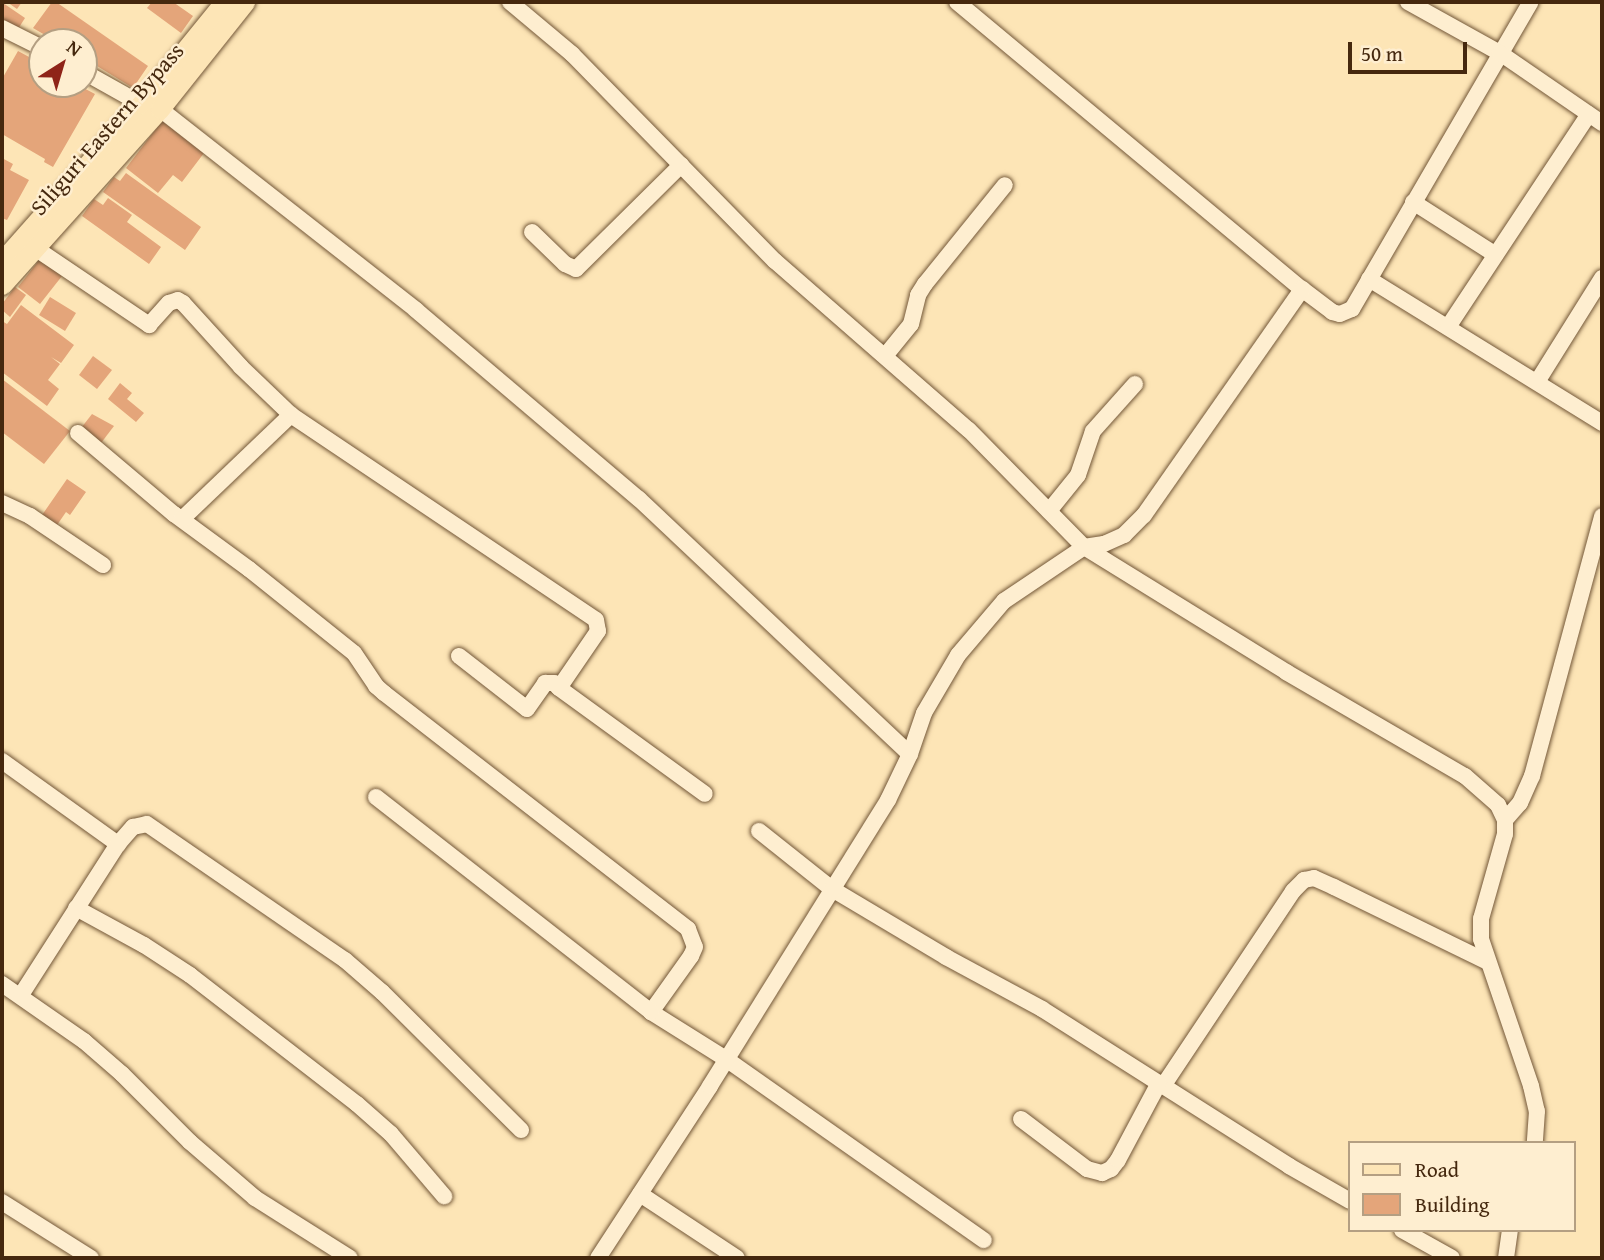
<!DOCTYPE html>
<html>
<head>
<meta charset="utf-8">
<style>
  body { margin:0 }
  #map { position:relative; width:1604px; height:1260px; overflow:hidden; background:#fde5b6; font-family:"Gentium Book Plus",serif }
  div>[style] { position:absolute }
  .building>* { inset:0; background:#e4a57a }
  .roads { filter:drop-shadow(0 0 2px #735738) drop-shadow(0 0 2px #735738) }
  .minor>* { height:16px; margin:-8px; padding:0 8px; transform-origin:8px; border-radius:8px; background:#feeed0 }
  .major>* { height:19px; margin:-9.5px; padding:0 9.5px; transform-origin:9.5px; border-radius:9.5px; background:#fde5b6 }
  span { translate:-50% -50%; white-space:nowrap; text-align:center; line-height:1.15; -webkit-text-stroke:5px #feeed0; paint-order:stroke }
  .street-label { font-size:23px; color:#45280e }
  .frame { position:absolute; inset:0; border:4px solid #45280e; pointer-events:none }
  .legend { position:absolute; left:1348px; top:1141px; width:228px; height:91px; box-sizing:border-box; background:#feeed0; border:2px solid #b49f82; margin:0; padding:9px 12px; list-style:none; font-size:21px; color:#45280e }
  .legend li { display:flex; align-items:center; gap:14px; height:35px }
  .legend b { width:35px; border:2px solid #b49f82 }
  .north { position:absolute; left:28px; top:28px; width:70px; height:70px; box-sizing:border-box; background:#feeed0; border:2px solid #b49f82; border-radius:50%; rotate:37deg; font-size:19px; font-weight:700; line-height:28px; text-align:center; color:#45280e }
  .north::after { content:''; display:block; margin:auto; width:24px; height:32px; background:#8f2418; clip-path:polygon(50% 0,100% 100%,50% 72%,0 100%) }
  .scale { position:absolute; left:1348px; top:42px; width:119px; height:32px; box-sizing:border-box; border:4px solid #45280e; border-top:0; padding-left:9px; font-size:21px; line-height:24px; white-space:nowrap; color:#45280e; -webkit-text-stroke:5px #feeed0; paint-order:stroke }
</style>
</head>
<body>
<div id="map">
  <div class="building">
    <div style="clip-path:polygon(7px 2px,22px 2px,17px 9px)"></div>
    <div style="clip-path:polygon(52px 2px,56px 2px,148px 66px,133px 88px,84px 58px,84px 42px,57px 42px,33px 28px)"></div>
    <div style="clip-path:polygon(152px 2px,173px 2px,193px 16px,181px 33px,147px 8px)"></div>
    <div style="clip-path:polygon(3px 3px,25px 18px,18px 29px,2px 24px)"></div>
    <div style="clip-path:polygon(18px 51px,42px 64px,42px 84px,76px 84px,95px 94px,53px 167px,44px 162px,45px 159px,2px 134px,2px 79px)"></div>
    <div style="clip-path:polygon(162px 121px,204px 153px,182px 182px,173px 175px,158px 193px,126px 168px)"></div>
    <div style="clip-path:polygon(2px 158px,13px 164px,10px 170px,29px 180px,7px 220px,2px 218px)"></div>
    <div style="clip-path:polygon(126px 173px,201px 227px,185px 250px,103px 192px,114px 177px,120px 181px)"></div>
    <div style="clip-path:polygon(108px 198px,132px 215px,127px 222px,161px 247px,149px 264px,82px 216px,94px 199px,103px 205px)"></div>
    <div style="clip-path:polygon(40px 259px,62px 276px,40px 304px,18px 287px)"></div>
    <div style="clip-path:polygon(15px 287px,26px 295px,10px 317px,2px 310px,2px 304px)"></div>
    <div style="clip-path:polygon(50px 297px,76px 313px,65px 331px,39px 315px)"></div>
    <div style="clip-path:polygon(21px 305px,74px 345px,61px 363px,51px 357px,60px 364px,48px 380px,59px 389px,47px 406px,2px 372px,2px 321px,7px 324px)"></div>
    <div style="clip-path:polygon(93px 356px,112px 370px,97px 389px,79px 375px)"></div>
    <div style="clip-path:polygon(2px 379px,70px 431px,44px 464px,2px 432px)"></div>
    <div style="clip-path:polygon(120px 383px,132px 393px,127px 399px,144px 413px,136px 422px,108px 399px)"></div>
    <div style="clip-path:polygon(92px 414px,114px 426px,98px 447px,78px 432px)"></div>
    <div style="clip-path:polygon(67px 479px,86px 492px,70px 515px,66px 512px,55px 528px,40px 518px)"></div>
  </div>
  <div class="roads">
    <div class="minor">
      <div style="left:510px;top:2px;width:81px;rotate:40deg"></div>
      <div style="left:572px;top:54px;width:290px;rotate:45.6deg"></div>
      <div style="left:775px;top:261px;width:257px;rotate:41.1deg"></div>
      <div style="left:969px;top:430px;width:164px;rotate:45.5deg"></div>
      <div style="left:1084px;top:547px;width:238px;rotate:31.7deg"></div>
      <div style="left:1286px;top:672px;width:207px;rotate:30.2deg"></div>
      <div style="left:1465px;top:776px;width:44px;rotate:41.3deg"></div>
      <div style="left:1498px;top:805px;width:17px;rotate:65deg"></div>
      <div style="left:1505px;top:820px;width:14px;rotate:90deg"></div>
      <div style="left:1505px;top:834px;width:88px;rotate:105.8deg"></div>
      <div style="left:1481px;top:919px;width:20px;rotate:90deg"></div>
      <div style="left:1481px;top:939px;width:155px;rotate:71.2deg"></div>
      <div style="left:1531px;top:1086px;width:26px;rotate:77deg"></div>
      <div style="left:1537px;top:1111px;width:32px;rotate:94deg"></div>
      <div style="left:957px;top:2px;width:449px;rotate:39.8deg"></div>
      <div style="left:1302px;top:289px;width:38px;rotate:37deg"></div>
      <div style="left:1332px;top:312px;width:8px;rotate:14deg"></div>
      <div style="left:1340px;top:314px;width:13px;rotate:-23deg"></div>
      <div style="left:1352px;top:309px;width:355px;rotate:-59.8deg"></div>
      <div style="left:1408px;top:2px;width:105px;rotate:29deg"></div>
      <div style="left:1500px;top:53px;width:124px;rotate:34.5deg"></div>
      <div style="left:2px;top:28px;width:45px;rotate:26.6deg"></div>
      <div style="left:84px;top:72px;width:65px;rotate:29.3deg"></div>
      <div style="left:160px;top:109px;width:325px;rotate:38.1deg"></div>
      <div style="left:416px;top:310px;width:292px;rotate:40.3deg"></div>
      <div style="left:639px;top:499px;width:372px;rotate:43.3deg"></div>
      <div style="left:1413px;top:202px;width:98px;rotate:32.6deg"></div>
      <div style="left:532px;top:232px;width:46px;rotate:44.1deg"></div>
      <div style="left:565px;top:264px;width:12px;rotate:24deg"></div>
      <div style="left:576px;top:269px;width:148px;rotate:-44.7deg"></div>
      <div style="left:35px;top:248px;width:138px;rotate:34deg"></div>
      <div style="left:149px;top:325px;width:30px;rotate:-48deg"></div>
      <div style="left:169px;top:303px;width:9px;rotate:-18deg"></div>
      <div style="left:178px;top:300px;width:6px;rotate:31deg"></div>
      <div style="left:183px;top:303px;width:86px;rotate:47.8deg"></div>
      <div style="left:241px;top:367px;width:69px;rotate:43.8deg"></div>
      <div style="left:291px;top:415px;width:367px;rotate:33.9deg"></div>
      <div style="left:596px;top:620px;width:11px;rotate:80deg"></div>
      <div style="left:598px;top:631px;width:69px;rotate:124.4deg"></div>
      <div style="left:559px;top:688px;width:180px;rotate:36deg"></div>
      <div style="left:1369px;top:279px;width:274px;rotate:31.7deg"></div>
      <div style="left:1448px;top:327px;width:255px;rotate:-56.5deg"></div>
      <div style="left:885px;top:356px;width:41px;rotate:-50.9deg"></div>
      <div style="left:911px;top:324px;width:30px;rotate:-76deg"></div>
      <div style="left:918px;top:295px;width:13px;rotate:-58deg"></div>
      <div style="left:925px;top:284px;width:127px;rotate:-51.1deg"></div>
      <div style="left:1537px;top:382px;width:123px;rotate:-58deg"></div>
      <div style="left:78px;top:433px;width:126px;rotate:40.2deg"></div>
      <div style="left:174px;top:514px;width:93px;rotate:36.3deg"></div>
      <div style="left:249px;top:569px;width:134px;rotate:38.7deg"></div>
      <div style="left:354px;top:653px;width:40px;rotate:56deg"></div>
      <div style="left:376px;top:686px;width:11px;rotate:41deg"></div>
      <div style="left:384px;top:693px;width:385px;rotate:37.8deg"></div>
      <div style="left:688px;top:929px;width:19px;rotate:69deg"></div>
      <div style="left:695px;top:947px;width:10px;rotate:114deg"></div>
      <div style="left:691px;top:956px;width:69px;rotate:125.5deg"></div>
      <div style="left:651px;top:1012px;width:89px;rotate:32.1deg"></div>
      <div style="left:726px;top:1059px;width:315px;rotate:35.1deg"></div>
      <div style="left:2px;top:503px;width:31px;rotate:25deg"></div>
      <div style="left:30px;top:516px;width:88px;rotate:33.9deg"></div>
      <div style="left:1049px;top:511px;width:46px;rotate:-51.1deg"></div>
      <div style="left:1078px;top:475px;width:46px;rotate:-71.2deg"></div>
      <div style="left:1093px;top:431px;width:63px;rotate:-48.2deg"></div>
      <div style="left:182px;top:519px;width:151px;rotate:-43.7deg"></div>
      <div style="left:459px;top:656px;width:86px;rotate:37.9deg"></div>
      <div style="left:527px;top:709px;width:32px;rotate:-55deg"></div>
      <div style="left:545px;top:683px;width:9px"></div>
      <div style="left:554px;top:683px;width:7px;rotate:45deg"></div>
      <div style="left:2px;top:761px;width:143px;rotate:35.6deg"></div>
      <div style="left:376px;top:797px;width:349px;rotate:38deg"></div>
      <div style="left:1505px;top:820px;width:23px;rotate:-49deg"></div>
      <div style="left:1520px;top:803px;width:30px;rotate:-66deg"></div>
      <div style="left:1532px;top:776px;width:269px;rotate:-74.9deg"></div>
      <div style="left:759px;top:831px;width:93px;rotate:38.5deg"></div>
      <div style="left:832px;top:889px;width:133px;rotate:30.8deg"></div>
      <div style="left:946px;top:957px;width:109px;rotate:28.4deg"></div>
      <div style="left:1042px;top:1009px;width:293px;rotate:32.4deg"></div>
      <div style="left:1289px;top:1166px;width:70px;rotate:29.8deg"></div>
      <div style="left:76px;top:908px;width:77px;rotate:28.6deg"></div>
      <div style="left:144px;top:945px;width:55px;rotate:33.1deg"></div>
      <div style="left:190px;top:975px;width:211px;rotate:37.7deg"></div>
      <div style="left:357px;top:1104px;width:45px;rotate:41.4deg"></div>
      <div style="left:391px;top:1134px;width:82px;rotate:49.5deg"></div>
      <div style="left:2px;top:984px;width:100px;rotate:34.8deg"></div>
      <div style="left:84px;top:1041px;width:50px;rotate:41deg"></div>
      <div style="left:122px;top:1074px;width:96px;rotate:45deg"></div>
      <div style="left:190px;top:1142px;width:86px;rotate:40.7deg"></div>
      <div style="left:255px;top:1198px;width:112px;rotate:32.3deg"></div>
      <div style="left:21px;top:995px;width:179px;rotate:-57.3deg"></div>
      <div style="left:118px;top:844px;width:23px;rotate:-49deg"></div>
      <div style="left:133px;top:827px;width:14px;rotate:-12deg"></div>
      <div style="left:147px;top:824px;width:240px;rotate:34.5deg"></div>
      <div style="left:345px;top:960px;width:49px;rotate:40.9deg"></div>
      <div style="left:382px;top:992px;width:196px;rotate:44.8deg"></div>
      <div style="left:1163px;top:1086px;width:234px;rotate:-56.3deg"></div>
      <div style="left:1293px;top:891px;width:16px;rotate:-45deg"></div>
      <div style="left:1304px;top:880px;width:10px;rotate:-11deg"></div>
      <div style="left:1314px;top:878px;width:22px;rotate:24deg"></div>
      <div style="left:1334px;top:887px;width:169px;rotate:26deg"></div>
      <div style="left:1021px;top:1119px;width:83px;rotate:37.1deg"></div>
      <div style="left:1087px;top:1169px;width:16px;rotate:15deg"></div>
      <div style="left:1102px;top:1173px;width:10px;rotate:-24deg"></div>
      <div style="left:1111px;top:1169px;width:11px;rotate:-52deg"></div>
      <div style="left:1118px;top:1160px;width:87px;rotate:-62deg"></div>
      <div style="left:640px;top:1194px;width:116px;rotate:33.4deg"></div>
      <div style="left:2px;top:1202px;width:105px;rotate:32.2deg"></div>
      <div style="left:1402px;top:1230px;width:57px;rotate:29.2deg"></div>
      <div style="left:598px;top:1258px;width:205px;rotate:-56.9deg"></div>
      <div style="left:710px;top:1086px;width:337px;rotate:-58.1deg"></div>
      <div style="left:888px;top:800px;width:51px;rotate:-64.4deg"></div>
      <div style="left:910px;top:754px;width:43px;rotate:-71.1deg"></div>
      <div style="left:924px;top:713px;width:67px;rotate:-59.6deg"></div>
      <div style="left:958px;top:655px;width:71px;rotate:-49.6deg"></div>
      <div style="left:1004px;top:601px;width:97px;rotate:-34deg"></div>
      <div style="left:1084px;top:547px;width:20px;rotate:-9deg"></div>
      <div style="left:1104px;top:544px;width:22px;rotate:-24deg"></div>
      <div style="left:1124px;top:535px;width:28px;rotate:-45deg"></div>
      <div style="left:1144px;top:515px;width:276px;rotate:-55deg"></div>
      <div style="left:1506px;top:1258px;width:28px;rotate:-82deg"></div>
    </div>
    <div class="major">
      <div style="left:2px;top:261px;width:210px;rotate:-48.5deg"></div>
      <div style="left:141px;top:104px;width:132px;rotate:-50.9deg"></div>
      <div style="left:2px;top:285px;width:237px;rotate:-48.1deg"></div>
      <div style="left:160px;top:109px;width:137px;rotate:-51.5deg"></div>
    </div>
  </div>
  <div class="street-label">
    <span style="left:107px;top:129px;rotate:-49deg">Siliguri Eastern Bypass</span>
  </div>
  <div class="frame"></div>
  <ul class="legend">
  <li><b style="height:9px;background:#fde5b6"></b>Road</li>
  <li><b style="height:19px;background:#e4a57a"></b>Building</li>
  </ul>
  <div class="north">N</div>
  <div class="scale">50 m</div>
</div>
</body>
</html>
